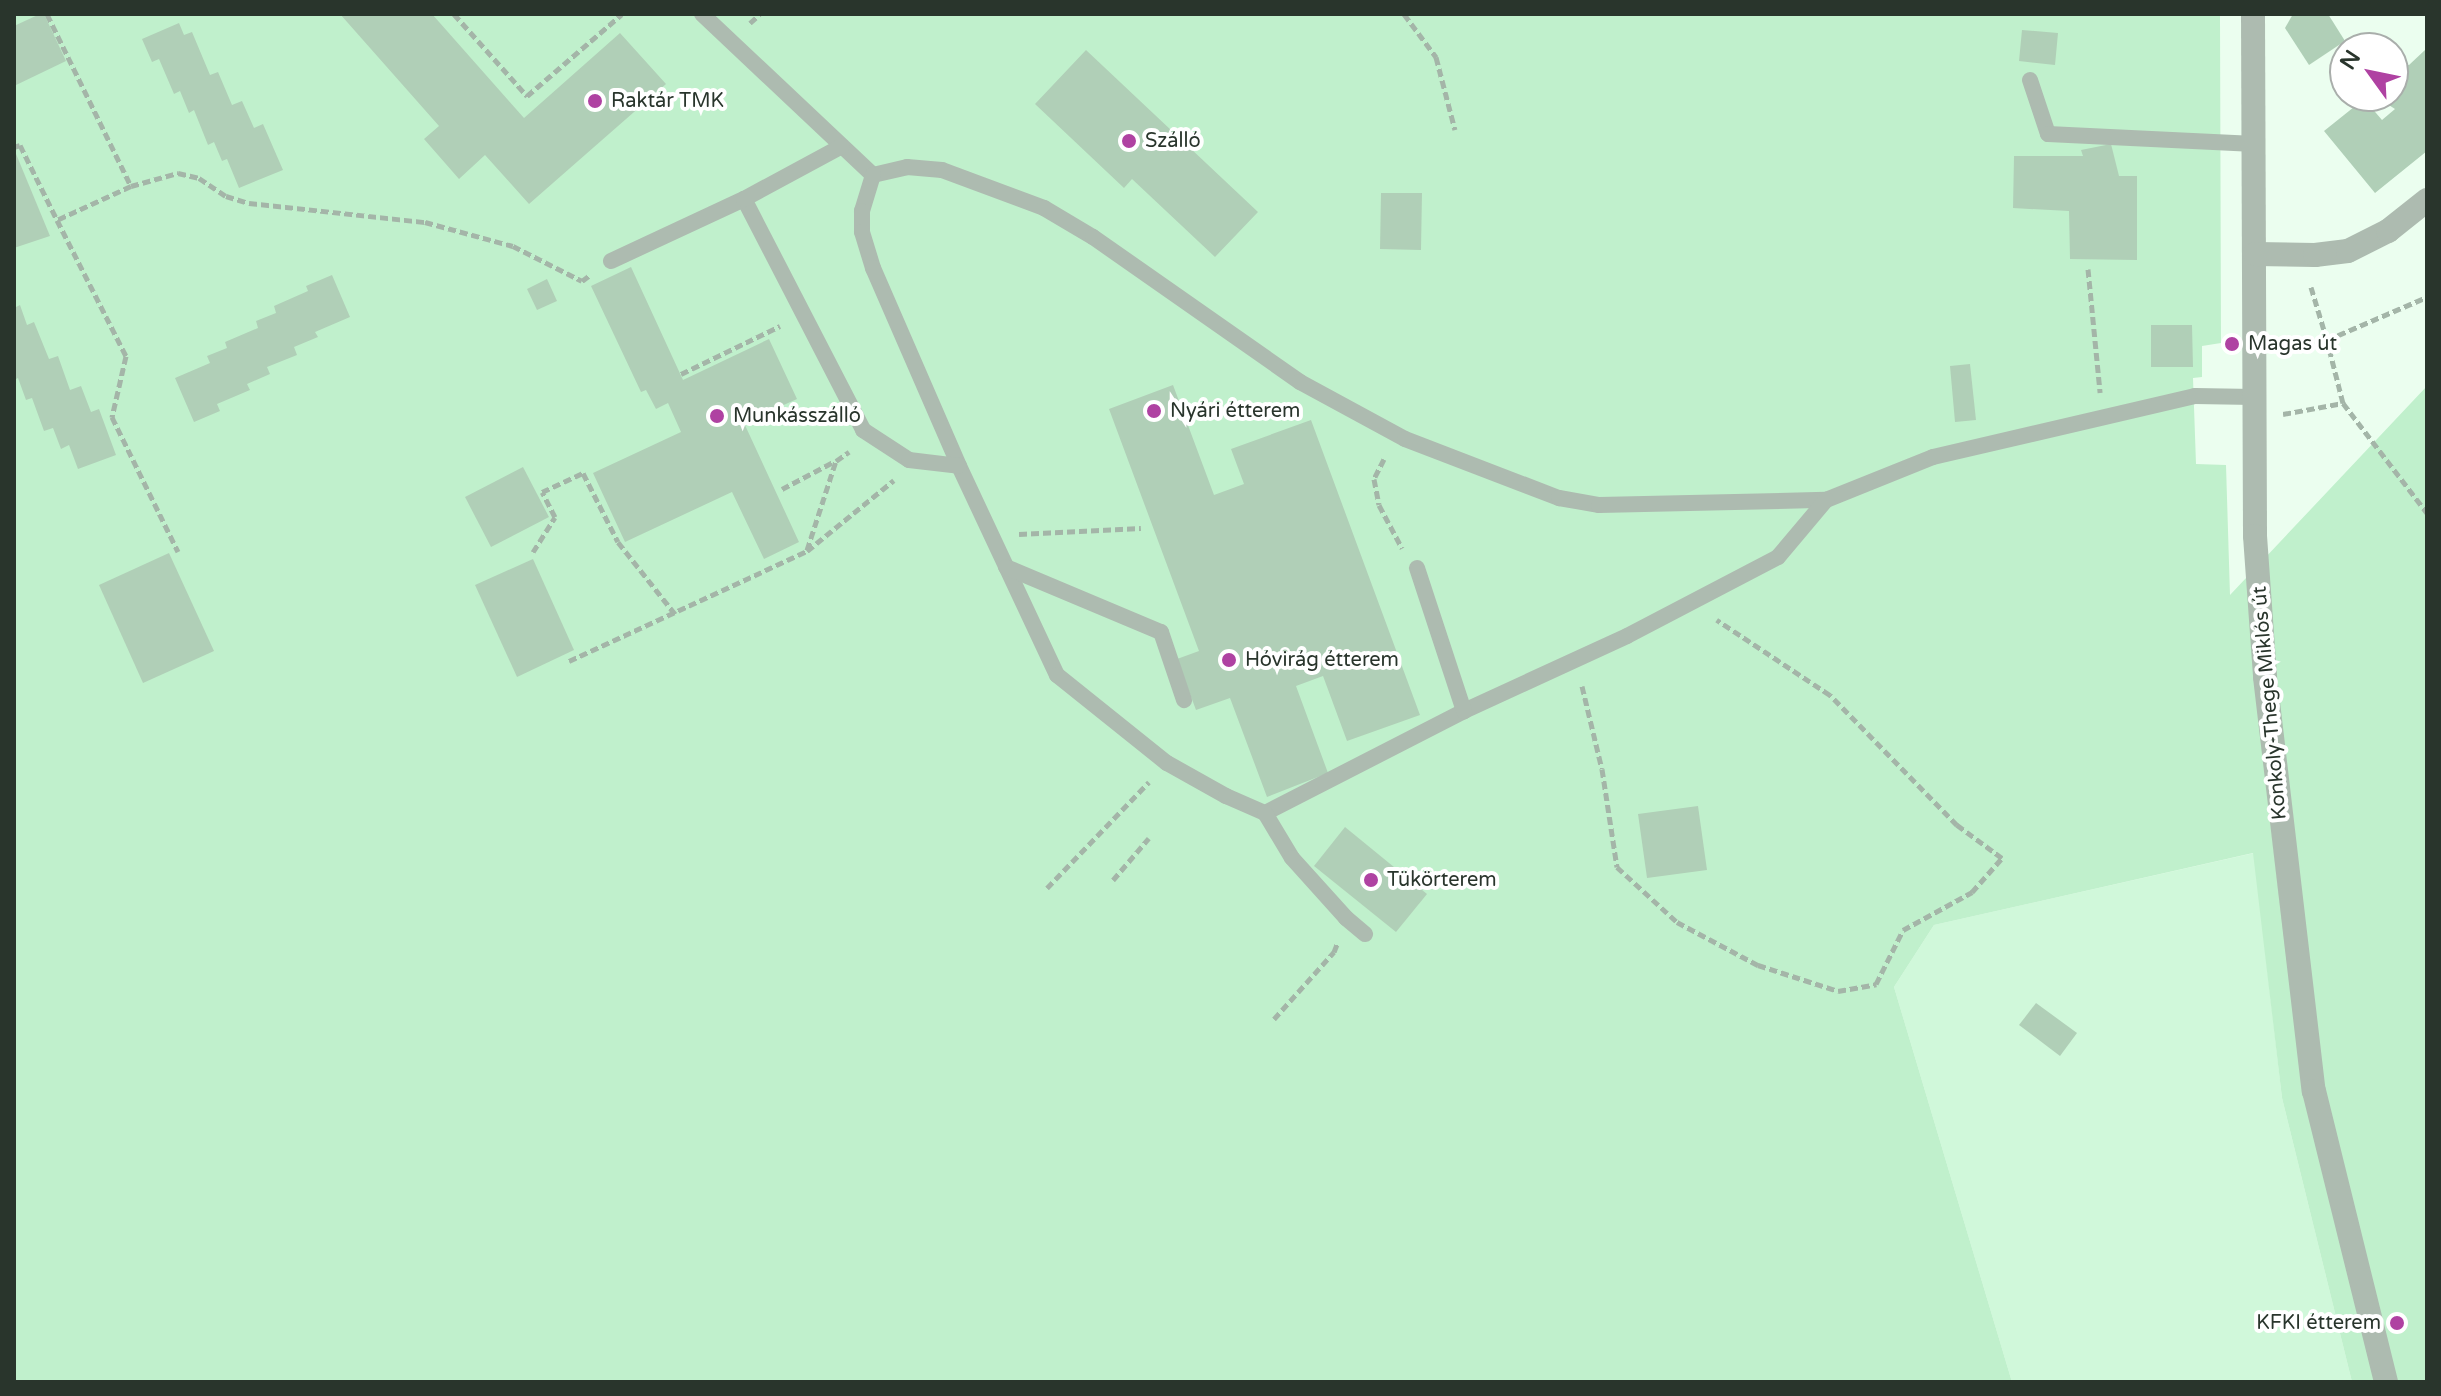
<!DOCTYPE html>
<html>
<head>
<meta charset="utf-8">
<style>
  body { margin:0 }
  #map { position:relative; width:2441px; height:1396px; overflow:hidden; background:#ebfeef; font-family:"Varela Round",sans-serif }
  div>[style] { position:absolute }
  .built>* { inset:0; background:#d0f8da }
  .green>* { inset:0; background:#c0f0cc }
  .building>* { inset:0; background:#b0cfb7 }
  .path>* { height:5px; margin-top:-2.5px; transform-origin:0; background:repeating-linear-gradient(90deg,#a4b5a8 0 8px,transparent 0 12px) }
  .lane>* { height:16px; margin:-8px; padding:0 8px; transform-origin:8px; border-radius:8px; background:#adbbb0 }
  .street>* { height:24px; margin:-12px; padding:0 12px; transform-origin:12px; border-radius:12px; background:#adbbb0 }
  .dots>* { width:22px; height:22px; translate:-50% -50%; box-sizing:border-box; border:4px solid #fff; border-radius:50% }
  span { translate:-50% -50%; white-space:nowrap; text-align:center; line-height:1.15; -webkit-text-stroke:8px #fff; paint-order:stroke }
  .poi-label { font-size:20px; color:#29352c }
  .left { translate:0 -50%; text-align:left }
  .right { translate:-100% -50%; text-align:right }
  .street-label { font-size:20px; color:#29352c }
  .frame { position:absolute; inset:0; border:16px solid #29352c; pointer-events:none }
  .north { position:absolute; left:2329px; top:32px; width:80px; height:80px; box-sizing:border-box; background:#fff; border:2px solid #a9aeab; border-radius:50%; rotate:303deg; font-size:22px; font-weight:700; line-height:32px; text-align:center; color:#29352c }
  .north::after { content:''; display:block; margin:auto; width:28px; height:36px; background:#af42a2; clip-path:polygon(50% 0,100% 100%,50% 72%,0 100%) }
</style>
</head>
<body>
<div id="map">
  <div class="built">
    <div style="clip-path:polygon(2254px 853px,2282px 1098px,2352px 1382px,2012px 1382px,1894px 987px,1934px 925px)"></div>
  </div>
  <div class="green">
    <div style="clip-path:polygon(14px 14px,2220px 14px,2221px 343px,2202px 346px,2202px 377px,2193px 378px,2196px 464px,2226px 465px,2230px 595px,2427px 386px,2427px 1382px,2352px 1382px,2282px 1098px,2253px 853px,1934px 925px,1894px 987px,2012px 1382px,14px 1382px)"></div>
  </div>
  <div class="building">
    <div style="clip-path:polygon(40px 14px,44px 14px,66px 61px,14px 86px,14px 26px)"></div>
    <div style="clip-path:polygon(340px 14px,432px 14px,524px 118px,620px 33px,666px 84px,529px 204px,485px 155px,459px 179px,424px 139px,439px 126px)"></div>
    <div style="clip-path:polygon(2293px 14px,2328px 14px,2345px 41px,2309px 65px,2285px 28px)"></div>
    <div style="clip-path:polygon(179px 23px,184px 35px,192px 32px,210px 75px,218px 72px,232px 105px,242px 101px,254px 128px,263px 124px,283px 170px,239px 188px,227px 159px,222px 161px,214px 142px,208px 145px,194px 110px,189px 113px,180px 91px,174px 94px,159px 59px,152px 62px,142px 39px)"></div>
    <div style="clip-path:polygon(2022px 30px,2058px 33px,2055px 65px,2019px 61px)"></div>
    <div style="clip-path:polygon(1086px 50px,1258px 212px,1215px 257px,1132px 179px,1124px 188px,1035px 104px)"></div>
    <div style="clip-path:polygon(2425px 50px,2427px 151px,2375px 193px,2324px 131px,2364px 99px,2382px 120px,2395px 109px,2375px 96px,2393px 96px,2393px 63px,2409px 65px)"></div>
    <div style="clip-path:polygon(2111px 144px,2119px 176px,2137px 176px,2137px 260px,2070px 259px,2069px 211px,2013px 208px,2014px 156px,2083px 156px,2081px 150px)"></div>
    <div style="clip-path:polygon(14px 149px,50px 236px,14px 248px)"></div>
    <div style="clip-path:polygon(1381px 193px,1422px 193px,1421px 250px,1380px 249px)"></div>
    <div style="clip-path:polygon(631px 267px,683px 380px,769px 339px,797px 399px,744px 423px,799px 542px,764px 559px,732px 492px,625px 542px,593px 473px,681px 432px,668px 403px,656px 409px,646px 390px,641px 392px,591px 286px)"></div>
    <div style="clip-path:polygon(332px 275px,350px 317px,315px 332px,318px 337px,294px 347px,297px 355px,267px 367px,270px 374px,247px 384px,250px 390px,217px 404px,220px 411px,194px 422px,175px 378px,210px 363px,207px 356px,227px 348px,225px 342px,258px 328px,256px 321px,276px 313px,274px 306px,308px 291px,306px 286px)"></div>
    <div style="clip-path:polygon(547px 279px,557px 301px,537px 310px,527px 289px)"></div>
    <div style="clip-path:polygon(20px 305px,27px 325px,34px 322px,49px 359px,58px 356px,70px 390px,81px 386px,91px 412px,99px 409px,116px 455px,78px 469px,69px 445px,61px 449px,53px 428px,44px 431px,32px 398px,26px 400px,18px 378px,14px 380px,14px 308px)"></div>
    <div style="clip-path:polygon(2151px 325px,2192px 325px,2193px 367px,2151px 367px)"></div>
    <div style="clip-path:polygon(1970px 364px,1976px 420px,1955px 422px,1950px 366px)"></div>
    <div style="clip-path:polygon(1173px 385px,1214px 495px,1244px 484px,1231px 449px,1311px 420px,1420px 715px,1347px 741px,1323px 676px,1296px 686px,1328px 773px,1267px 797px,1230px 698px,1196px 710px,1177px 659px,1199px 651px,1109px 409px)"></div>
    <div style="clip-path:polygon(523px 467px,549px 517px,491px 547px,465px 497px)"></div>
    <div style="clip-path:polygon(169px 553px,214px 651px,143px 683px,99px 585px)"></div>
    <div style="clip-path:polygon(533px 559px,574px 650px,517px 677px,475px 585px)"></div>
    <div style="clip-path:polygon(1698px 806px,1707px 870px,1647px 878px,1638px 814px)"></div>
    <div style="clip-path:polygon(1345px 827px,1427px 894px,1396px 932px,1314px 866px)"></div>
    <div style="clip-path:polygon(2036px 1003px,2077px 1033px,2060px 1056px,2019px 1025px)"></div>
  </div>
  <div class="path">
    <div style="left:47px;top:14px;width:191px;rotate:64deg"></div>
    <div style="left:131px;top:186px;width:81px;rotate:155.3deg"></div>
    <div style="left:57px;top:220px;width:153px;rotate:63.1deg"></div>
    <div style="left:126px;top:356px;width:63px;rotate:102.9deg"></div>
    <div style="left:112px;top:417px;width:150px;rotate:63.9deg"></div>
    <div style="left:454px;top:14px;width:110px;rotate:48.3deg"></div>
    <div style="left:527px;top:96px;width:125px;rotate:-40.8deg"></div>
    <div style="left:1404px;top:14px;width:54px;rotate:53.3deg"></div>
    <div style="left:1436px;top:57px;width:75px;rotate:75.4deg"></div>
    <div style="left:750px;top:23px;width:13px;rotate:-42deg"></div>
    <div style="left:14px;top:147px;width:6px;rotate:-18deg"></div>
    <div style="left:20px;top:145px;width:84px;rotate:63.7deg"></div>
    <div style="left:131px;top:186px;width:49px;rotate:-15.5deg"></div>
    <div style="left:178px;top:173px;width:22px;rotate:13deg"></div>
    <div style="left:199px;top:178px;width:32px;rotate:34deg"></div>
    <div style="left:226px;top:196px;width:24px;rotate:17deg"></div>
    <div style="left:249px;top:203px;width:177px;rotate:6.2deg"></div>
    <div style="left:425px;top:222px;width:91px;rotate:15.3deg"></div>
    <div style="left:513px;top:246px;width:77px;rotate:26.9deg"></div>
    <div style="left:582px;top:281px;width:10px;rotate:-37deg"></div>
    <div style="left:2088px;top:269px;width:124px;rotate:84.4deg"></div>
    <div style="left:2311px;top:287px;width:55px;rotate:73.2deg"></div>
    <div style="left:681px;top:374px;width:110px;rotate:-25.9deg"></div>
    <div style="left:2343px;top:403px;width:65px;rotate:-104.3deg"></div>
    <div style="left:2327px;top:340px;width:109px;rotate:-23.3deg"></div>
    <div style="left:2283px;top:414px;width:61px;rotate:-10.4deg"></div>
    <div style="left:2343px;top:403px;width:138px;rotate:52.6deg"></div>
    <div style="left:1384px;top:459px;width:22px;rotate:117deg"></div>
    <div style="left:1374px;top:479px;width:26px;rotate:79deg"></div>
    <div style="left:1379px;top:505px;width:49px;rotate:61.9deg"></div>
    <div style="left:782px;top:489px;width:60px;rotate:-27.8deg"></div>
    <div style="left:1019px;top:534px;width:122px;rotate:-2.8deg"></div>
    <div style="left:807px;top:550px;width:94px;rotate:-72deg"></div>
    <div style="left:836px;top:461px;width:16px;rotate:-35deg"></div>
    <div style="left:533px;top:552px;width:41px;rotate:-57.8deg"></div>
    <div style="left:555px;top:517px;width:28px;rotate:-117deg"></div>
    <div style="left:542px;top:492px;width:45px;rotate:-24.9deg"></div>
    <div style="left:583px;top:473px;width:77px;rotate:63.1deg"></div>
    <div style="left:618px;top:542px;width:92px;rotate:51.6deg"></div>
    <div style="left:569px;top:661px;width:262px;rotate:-24.8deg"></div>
    <div style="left:807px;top:551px;width:112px;rotate:-39.2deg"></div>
    <div style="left:1582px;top:686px;width:85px;rotate:76.5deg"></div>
    <div style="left:1602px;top:769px;width:99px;rotate:81.3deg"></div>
    <div style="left:1617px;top:867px;width:81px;rotate:42.5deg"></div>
    <div style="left:1677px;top:922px;width:92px;rotate:28deg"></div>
    <div style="left:1758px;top:965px;width:84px;rotate:18deg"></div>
    <div style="left:1838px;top:991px;width:39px;rotate:-10deg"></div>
    <div style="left:1876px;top:984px;width:60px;rotate:-63.4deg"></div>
    <div style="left:1903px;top:930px;width:79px;rotate:-28.8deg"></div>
    <div style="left:1972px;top:892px;width:45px;rotate:-48.6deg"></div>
    <div style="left:2002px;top:858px;width:56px;rotate:-143.7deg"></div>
    <div style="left:1957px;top:825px;width:182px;rotate:-134.3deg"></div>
    <div style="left:1830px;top:695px;width:136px;rotate:-146.4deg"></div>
    <div style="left:1113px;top:880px;width:55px;rotate:-49.4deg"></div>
    <div style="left:1047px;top:888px;width:147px;rotate:-46.1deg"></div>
    <div style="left:1274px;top:1019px;width:90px;rotate:-48.2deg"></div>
    <div style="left:1334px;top:952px;width:9px;rotate:-69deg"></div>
  </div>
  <div class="lane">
    <div style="left:702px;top:14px;width:235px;rotate:43.3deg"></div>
    <div style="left:2030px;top:80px;width:57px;rotate:71.6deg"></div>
    <div style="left:2048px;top:134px;width:207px;rotate:2.8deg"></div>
    <div style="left:873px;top:175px;width:35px;rotate:-13deg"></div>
    <div style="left:907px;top:167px;width:35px;rotate:5deg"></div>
    <div style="left:942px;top:170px;width:109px;rotate:20.4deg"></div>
    <div style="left:1044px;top:208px;width:57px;rotate:30.6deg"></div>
    <div style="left:1093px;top:237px;width:253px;rotate:35deg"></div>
    <div style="left:1300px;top:382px;width:119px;rotate:28.5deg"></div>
    <div style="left:1405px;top:439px;width:165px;rotate:21deg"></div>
    <div style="left:1559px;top:498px;width:41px;rotate:9.9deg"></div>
    <div style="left:1599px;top:505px;width:227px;rotate:-1.3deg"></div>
    <div style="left:1826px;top:500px;width:115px;rotate:-21.9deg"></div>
    <div style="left:1933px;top:457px;width:269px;rotate:-13.1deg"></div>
    <div style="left:2195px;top:396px;width:59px;rotate:1deg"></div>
    <div style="left:873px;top:175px;width:38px;rotate:107deg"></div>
    <div style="left:862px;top:211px;width:21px;rotate:90deg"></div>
    <div style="left:862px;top:232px;width:38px;rotate:73deg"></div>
    <div style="left:873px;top:268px;width:216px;rotate:66.5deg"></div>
    <div style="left:959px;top:466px;width:231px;rotate:64.9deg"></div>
    <div style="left:1057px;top:675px;width:141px;rotate:38.7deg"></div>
    <div style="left:1167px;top:763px;width:68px;rotate:29.2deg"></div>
    <div style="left:1226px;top:796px;width:43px;rotate:23.6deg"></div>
    <div style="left:1265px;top:813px;width:224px;rotate:-27.1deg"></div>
    <div style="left:1464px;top:711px;width:179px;rotate:-24.7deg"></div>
    <div style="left:1627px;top:636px;width:170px;rotate:-27.6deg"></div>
    <div style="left:1778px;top:557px;width:75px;rotate:-49.9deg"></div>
    <div style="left:744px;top:199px;width:260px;rotate:62.7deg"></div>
    <div style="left:863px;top:430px;width:55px;rotate:33.1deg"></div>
    <div style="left:909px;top:460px;width:50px;rotate:6.8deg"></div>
    <div style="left:611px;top:261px;width:147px;rotate:-25deg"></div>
    <div style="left:744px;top:199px;width:111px;rotate:-28.4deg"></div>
    <div style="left:1006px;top:567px;width:168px;rotate:22.8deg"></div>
    <div style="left:1161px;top:632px;width:72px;rotate:71.3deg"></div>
    <div style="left:1417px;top:568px;width:151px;rotate:71.8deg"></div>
    <div style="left:1265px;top:813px;width:52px;rotate:59deg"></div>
    <div style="left:1292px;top:858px;width:81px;rotate:48deg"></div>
    <div style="left:1346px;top:918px;width:25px;rotate:40deg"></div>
  </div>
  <div class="street">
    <div style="left:2253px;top:14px;width:522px;rotate:89.78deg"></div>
    <div style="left:2255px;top:536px;width:141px;rotate:85.9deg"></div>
    <div style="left:2265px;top:677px;width:417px;rotate:83.3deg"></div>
    <div style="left:2314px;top:1091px;width:300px;rotate:76.1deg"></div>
    <div style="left:2255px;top:254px;width:60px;rotate:1deg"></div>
    <div style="left:2315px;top:255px;width:33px;rotate:-7deg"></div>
    <div style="left:2348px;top:251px;width:45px;rotate:-26.6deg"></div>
    <div style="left:2388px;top:231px;width:50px;rotate:-38.5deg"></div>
  </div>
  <div class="dots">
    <div style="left:595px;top:101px;background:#af42a2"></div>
    <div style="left:1129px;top:141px;background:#af42a2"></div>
    <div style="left:2232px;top:344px;background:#af42a2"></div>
    <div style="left:1154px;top:411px;background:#af42a2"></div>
    <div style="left:717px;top:416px;background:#af42a2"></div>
    <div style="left:1229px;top:660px;background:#af42a2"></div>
    <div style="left:1371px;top:880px;background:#af42a2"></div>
    <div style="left:2397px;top:1323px;background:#af42a2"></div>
  </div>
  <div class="poi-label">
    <span class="left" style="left:611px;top:101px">Raktár TMK</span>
    <span class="left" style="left:1145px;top:141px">Szálló</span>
    <span class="left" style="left:2248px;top:344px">Magas út</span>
    <span class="left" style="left:1170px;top:411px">Nyári étterem</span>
    <span class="left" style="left:733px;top:416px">Munkásszálló</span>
    <span class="left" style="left:1245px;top:660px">Hóvirág étterem</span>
    <span class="left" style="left:1387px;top:880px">Tükörterem</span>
    <span class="right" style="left:2381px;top:1323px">KFKI étterem</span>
  </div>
  <div class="street-label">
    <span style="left:2270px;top:703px;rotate:-95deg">Konkoly-Thege Miklós út</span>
  </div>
  <div class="frame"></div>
  <div class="north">N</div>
</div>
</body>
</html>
